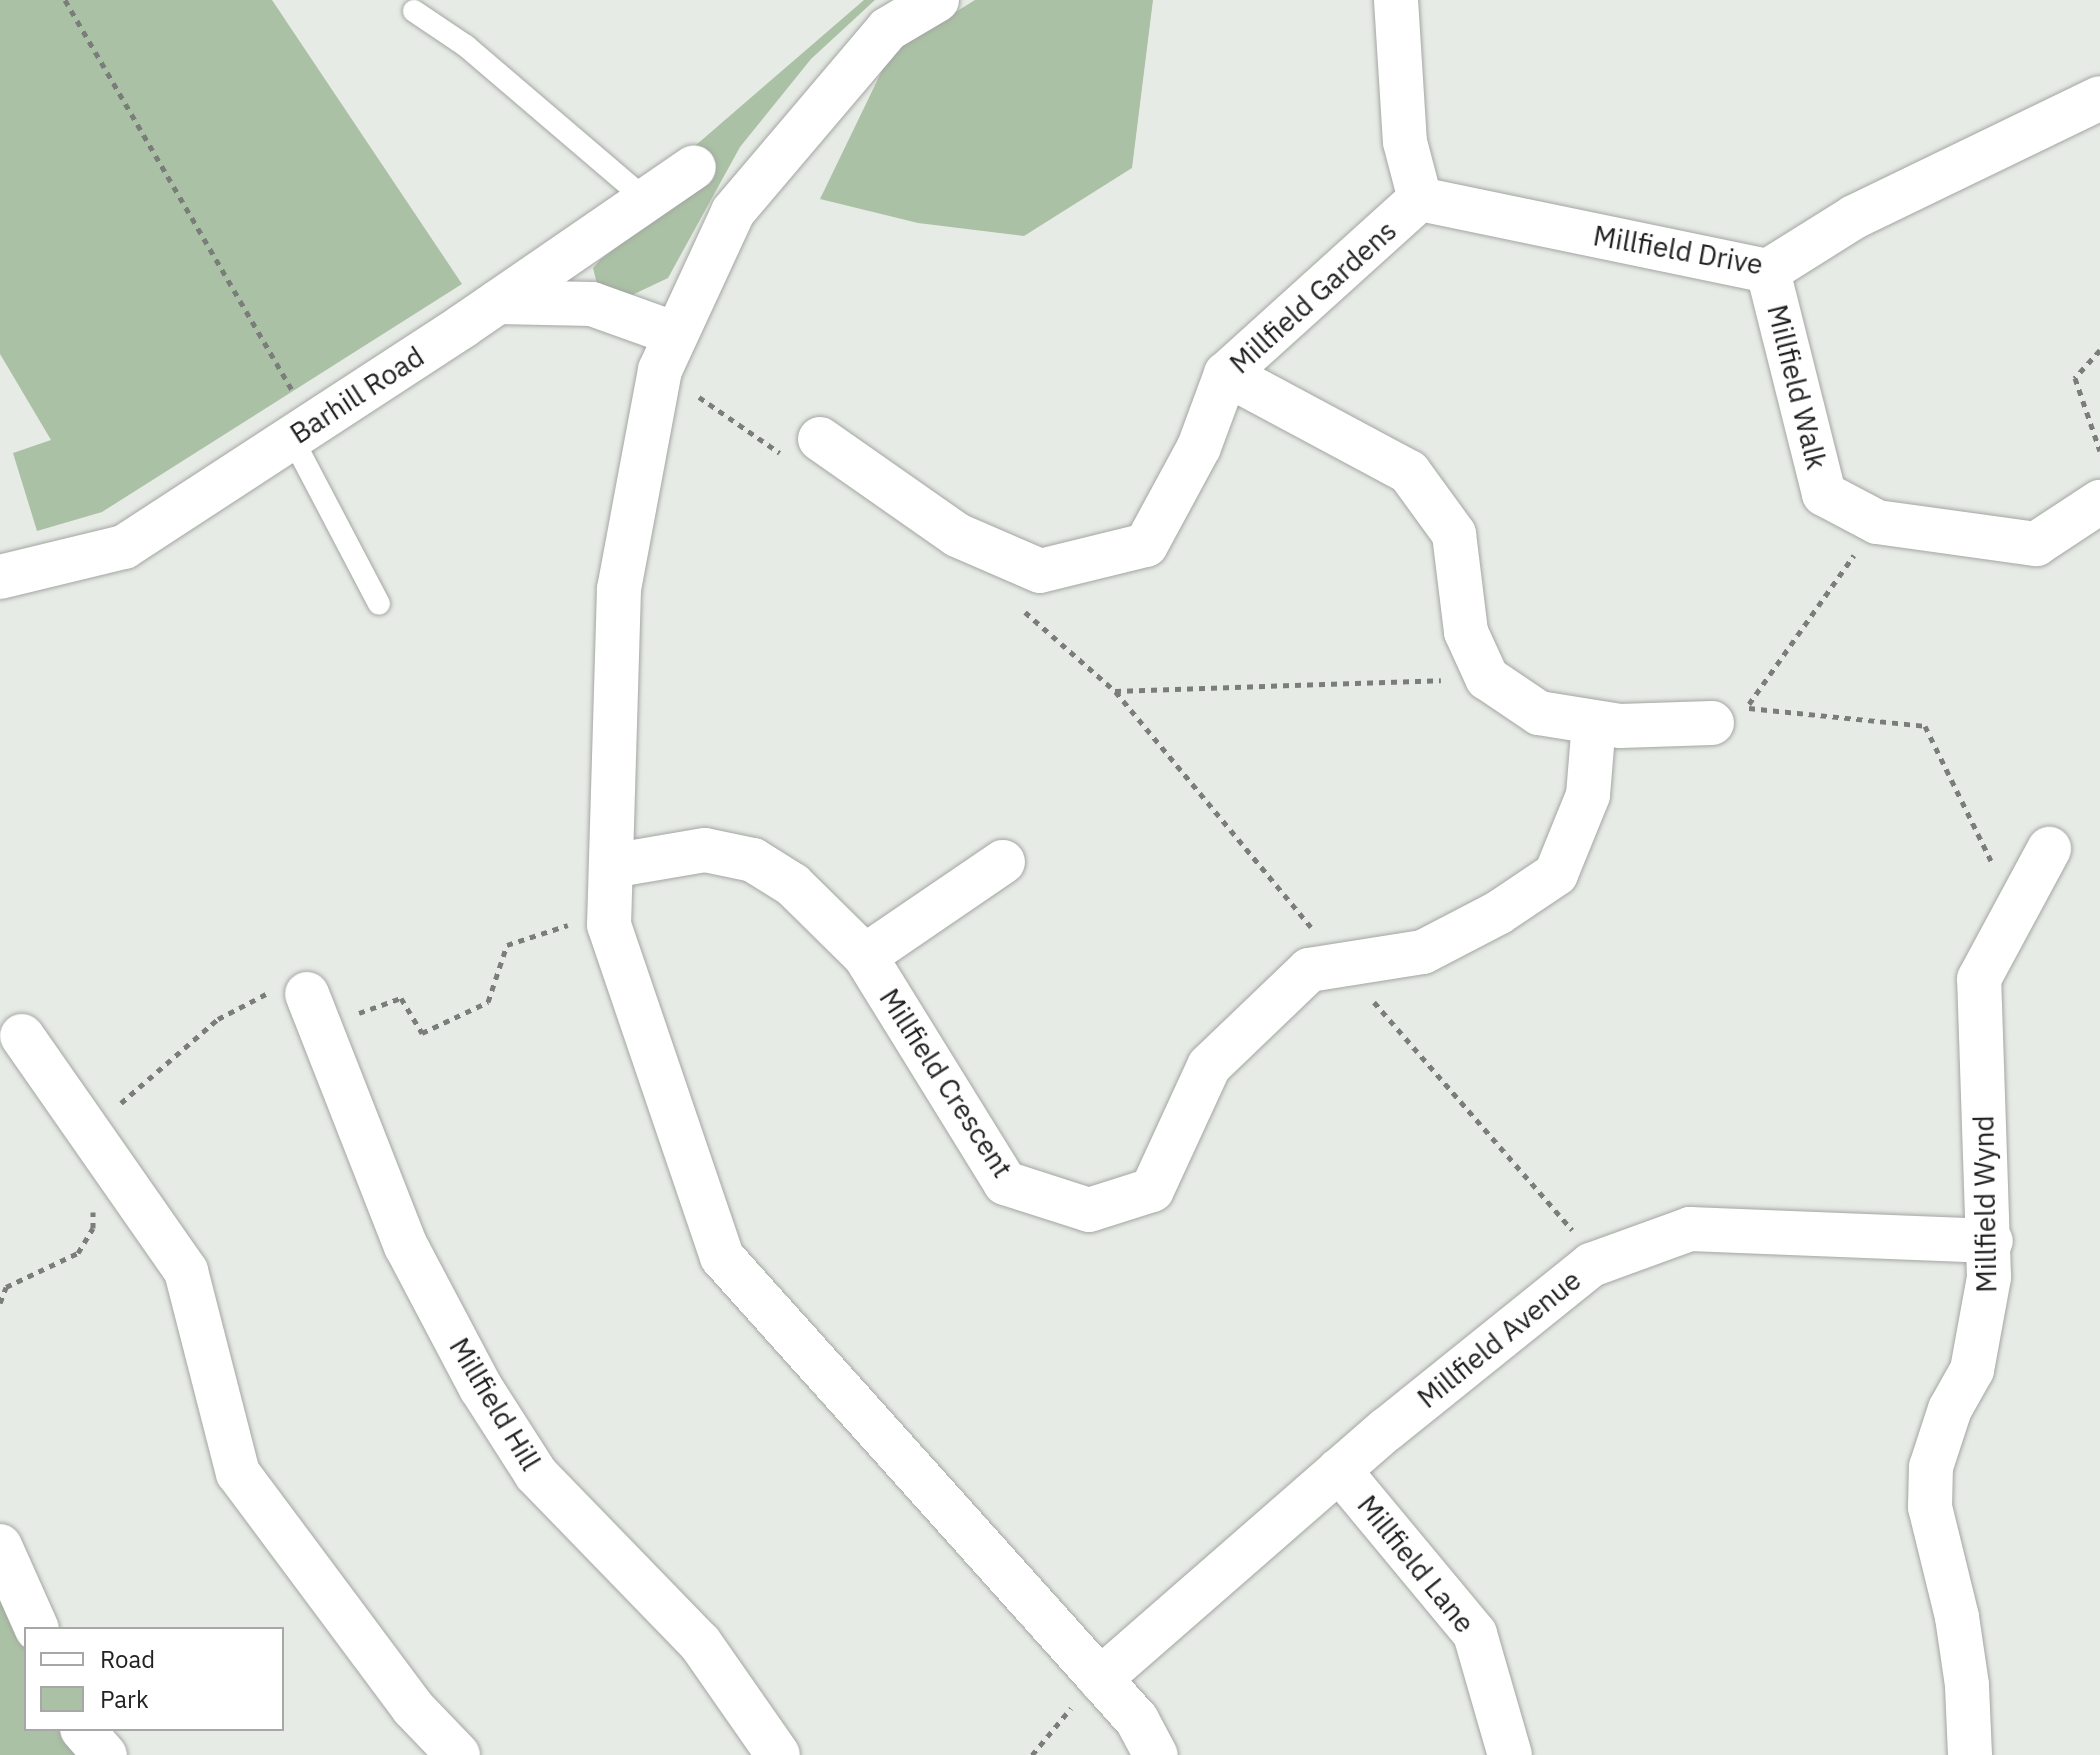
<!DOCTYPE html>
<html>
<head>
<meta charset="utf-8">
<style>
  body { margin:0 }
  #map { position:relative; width:2100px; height:1755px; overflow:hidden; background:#e7ebe6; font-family:"IBM Plex Sans",sans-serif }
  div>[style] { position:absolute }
  .green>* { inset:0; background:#abc1a5 }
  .path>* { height:5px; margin-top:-2.5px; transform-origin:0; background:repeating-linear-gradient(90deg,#7a7d7a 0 6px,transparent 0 12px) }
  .roads { filter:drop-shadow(0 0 2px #a3a6a2) drop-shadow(0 0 2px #a3a6a2) }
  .service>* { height:22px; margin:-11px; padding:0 11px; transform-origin:11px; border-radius:11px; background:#fff }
  .minor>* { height:44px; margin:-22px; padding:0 22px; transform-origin:22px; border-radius:22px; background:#fff }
  .tertiary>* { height:44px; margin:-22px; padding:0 22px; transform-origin:22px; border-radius:22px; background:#fff }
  span { translate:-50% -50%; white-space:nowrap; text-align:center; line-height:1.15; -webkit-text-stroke:8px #fff; paint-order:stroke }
  .street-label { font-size:28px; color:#212221 }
  .legend { position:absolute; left:24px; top:1627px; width:260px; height:104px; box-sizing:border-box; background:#fff; border:2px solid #a6a7a6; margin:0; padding:10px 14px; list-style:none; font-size:24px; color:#212221 }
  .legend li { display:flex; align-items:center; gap:16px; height:40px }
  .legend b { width:40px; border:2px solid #a6a7a6 }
</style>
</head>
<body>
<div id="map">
  <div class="green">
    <div style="clip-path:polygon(0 0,272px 0,462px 284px,102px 512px,37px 531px,13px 453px,51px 440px,0 354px)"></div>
    <div style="clip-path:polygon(864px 0,875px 0,811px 59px,740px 147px,668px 278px,630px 296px,598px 288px,593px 268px,600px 260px,707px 178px,688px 152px)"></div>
    <div style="clip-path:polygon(975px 0,1153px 0,1132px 168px,1024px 236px,918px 223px,820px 199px,891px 52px)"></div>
    <div style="clip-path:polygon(0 1553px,26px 1629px,26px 1729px,81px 1729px,92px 1755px,0 1755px)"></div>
  </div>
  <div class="path">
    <div style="left:65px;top:0;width:451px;rotate:59.8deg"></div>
    <div style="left:2100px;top:350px;width:38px;rotate:132deg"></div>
    <div style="left:2075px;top:378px;width:77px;rotate:71.1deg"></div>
    <div style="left:699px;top:397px;width:98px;rotate:34.7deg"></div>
    <div style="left:1025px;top:612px;width:120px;rotate:41.3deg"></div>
    <div style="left:1749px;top:704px;width:182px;rotate:-54.8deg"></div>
    <div style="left:1749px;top:708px;width:177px;rotate:5.8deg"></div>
    <div style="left:1925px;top:726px;width:153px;rotate:63.9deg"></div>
    <div style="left:1311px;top:927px;width:307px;rotate:-129.7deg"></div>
    <div style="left:1115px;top:691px;width:326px;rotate:-1.9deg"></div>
    <div style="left:1374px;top:1002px;width:302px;rotate:49deg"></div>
    <div style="left:359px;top:1013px;width:45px;rotate:-19.7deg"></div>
    <div style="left:401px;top:998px;width:41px;rotate:59deg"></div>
    <div style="left:422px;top:1033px;width:73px;rotate:-25.2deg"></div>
    <div style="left:488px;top:1002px;width:60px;rotate:-71.6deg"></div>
    <div style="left:507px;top:945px;width:64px;rotate:-18.2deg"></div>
    <div style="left:121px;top:1103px;width:128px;rotate:-40.9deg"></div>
    <div style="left:218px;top:1019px;width:54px;rotate:-27.5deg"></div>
    <div style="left:0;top:1303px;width:17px;rotate:-69deg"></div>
    <div style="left:6px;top:1287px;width:80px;rotate:-25.3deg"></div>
    <div style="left:78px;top:1253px;width:29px;rotate:-59deg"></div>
    <div style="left:93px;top:1228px;width:16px;rotate:-90deg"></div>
    <div style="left:1032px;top:1755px;width:61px;rotate:-50.3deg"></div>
  </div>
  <div class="roads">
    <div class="service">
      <div style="left:414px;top:11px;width:63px;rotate:33.9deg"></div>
      <div style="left:466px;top:46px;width:237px;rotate:40.5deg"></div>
      <div style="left:292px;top:438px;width:187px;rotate:62.3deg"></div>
    </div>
    <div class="minor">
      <div style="left:1396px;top:0;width:142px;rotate:86.4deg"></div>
      <div style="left:1405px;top:142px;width:59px;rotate:75.3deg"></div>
      <div style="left:1420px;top:199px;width:355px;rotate:11.7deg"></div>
      <div style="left:1768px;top:271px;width:102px;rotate:-32.1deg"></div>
      <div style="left:1854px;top:217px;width:273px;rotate:-25.8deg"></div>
      <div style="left:1768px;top:271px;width:230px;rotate:75.9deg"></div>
      <div style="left:1824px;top:494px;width:60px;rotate:27.8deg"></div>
      <div style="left:1877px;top:522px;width:161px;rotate:7.9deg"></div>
      <div style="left:2036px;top:544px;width:77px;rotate:-33.3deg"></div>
      <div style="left:498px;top:302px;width:94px;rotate:1.2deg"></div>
      <div style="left:592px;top:304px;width:89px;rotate:19.7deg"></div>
      <div style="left:1226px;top:374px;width:208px;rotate:28.2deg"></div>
      <div style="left:1409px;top:472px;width:77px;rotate:54deg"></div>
      <div style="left:1454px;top:534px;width:99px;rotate:83deg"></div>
      <div style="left:1466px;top:632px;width:51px;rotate:65.5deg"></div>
      <div style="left:1487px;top:678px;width:63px;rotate:33.9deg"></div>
      <div style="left:1539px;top:713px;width:82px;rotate:9.1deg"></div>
      <div style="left:1620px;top:726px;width:92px;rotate:-1.9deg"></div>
      <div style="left:820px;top:439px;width:167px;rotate:35deg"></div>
      <div style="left:957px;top:535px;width:90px;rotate:23.4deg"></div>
      <div style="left:1040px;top:571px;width:109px;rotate:-13.8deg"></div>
      <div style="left:1146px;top:545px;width:111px;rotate:-61.6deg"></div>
      <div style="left:1199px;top:447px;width:78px;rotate:-69.7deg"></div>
      <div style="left:1226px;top:374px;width:261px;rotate:-42.1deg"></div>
      <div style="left:0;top:577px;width:128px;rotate:-13.6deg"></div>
      <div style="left:124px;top:547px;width:405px;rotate:-33.1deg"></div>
      <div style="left:463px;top:326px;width:280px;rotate:-34.5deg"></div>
      <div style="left:611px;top:866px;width:95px;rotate:-9.7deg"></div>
      <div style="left:705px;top:850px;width:49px;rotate:11.8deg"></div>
      <div style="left:753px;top:860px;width:47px;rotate:32deg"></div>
      <div style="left:793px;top:885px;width:101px;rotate:44.6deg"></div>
      <div style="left:865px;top:956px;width:267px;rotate:58.3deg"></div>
      <div style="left:1005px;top:1183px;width:88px;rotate:17.8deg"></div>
      <div style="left:1089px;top:1210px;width:66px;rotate:-17.6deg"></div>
      <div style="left:1152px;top:1190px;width:136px;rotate:-65.3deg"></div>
      <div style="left:1209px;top:1066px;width:139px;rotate:-43.8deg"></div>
      <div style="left:1309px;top:970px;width:115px;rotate:-9deg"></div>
      <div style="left:1423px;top:952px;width:85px;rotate:-27.5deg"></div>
      <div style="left:1498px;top:913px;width:70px;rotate:-33.9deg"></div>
      <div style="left:1556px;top:874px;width:85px;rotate:-67.9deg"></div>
      <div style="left:1588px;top:795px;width:73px;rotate:-85.3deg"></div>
      <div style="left:865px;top:956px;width:167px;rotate:-34.3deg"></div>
      <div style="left:307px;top:994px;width:271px;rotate:68.6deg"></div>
      <div style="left:406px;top:1246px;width:161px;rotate:62.2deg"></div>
      <div style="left:481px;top:1388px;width:102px;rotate:57.4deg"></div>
      <div style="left:536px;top:1474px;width:235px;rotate:45.9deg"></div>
      <div style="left:700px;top:1643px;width:136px;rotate:55.1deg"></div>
      <div style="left:22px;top:1036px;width:287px;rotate:55.1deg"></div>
      <div style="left:186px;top:1271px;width:209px;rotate:75.6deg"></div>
      <div style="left:238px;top:1473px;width:293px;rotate:53.3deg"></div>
      <div style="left:413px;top:1708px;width:65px;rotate:46.2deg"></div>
      <div style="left:1339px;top:1470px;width:213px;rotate:50.3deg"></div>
      <div style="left:1475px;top:1634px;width:126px;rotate:73.9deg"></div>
      <div style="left:0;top:1546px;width:91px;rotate:66deg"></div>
      <div style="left:1100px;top:1679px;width:381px;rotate:-41.1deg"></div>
      <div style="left:1387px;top:1429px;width:262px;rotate:-38.8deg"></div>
      <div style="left:1591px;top:1265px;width:105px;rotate:-20deg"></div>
      <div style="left:1690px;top:1229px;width:301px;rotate:2.3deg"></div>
      <div style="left:82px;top:1729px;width:35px;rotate:49deg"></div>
      <div style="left:1970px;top:1755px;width:70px;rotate:-92.5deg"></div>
      <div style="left:1967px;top:1685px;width:69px;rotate:-98.4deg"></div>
      <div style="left:1957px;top:1617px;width:113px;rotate:-103.8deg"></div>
      <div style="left:1930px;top:1507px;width:40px;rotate:-88.6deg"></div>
      <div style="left:1931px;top:1467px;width:61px;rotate:-71.9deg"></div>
      <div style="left:1950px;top:1409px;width:45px;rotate:-60.6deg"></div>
      <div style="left:1972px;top:1370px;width:95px;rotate:-79.6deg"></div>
      <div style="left:1989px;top:1277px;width:298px;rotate:-91.9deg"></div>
      <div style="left:1979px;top:979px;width:148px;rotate:-61.7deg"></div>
    </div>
    <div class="tertiary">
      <div style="left:937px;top:0;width:57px;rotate:149.4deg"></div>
      <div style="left:888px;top:29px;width:240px;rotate:130.3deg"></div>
      <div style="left:733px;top:212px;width:174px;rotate:114.8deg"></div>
      <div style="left:660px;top:370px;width:223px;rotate:100.6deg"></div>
      <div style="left:619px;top:589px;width:336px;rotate:91.7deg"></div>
      <div style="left:609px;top:925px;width:351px;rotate:71.2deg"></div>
      <div style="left:722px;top:1257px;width:622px;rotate:48.13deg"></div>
      <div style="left:1137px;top:1720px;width:40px;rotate:62deg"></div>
    </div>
  </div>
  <div class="street-label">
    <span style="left:1678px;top:250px;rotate:10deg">Millfield Drive</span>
    <span style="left:1313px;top:297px;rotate:-42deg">Millfield Gardens</span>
    <span style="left:1797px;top:387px;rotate:76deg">Millfield Walk</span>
    <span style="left:357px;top:395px;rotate:-33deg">Barhill Road</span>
    <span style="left:946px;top:1083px;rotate:57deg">Millfield Crescent</span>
    <span style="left:1985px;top:1204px;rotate:-91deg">Millfield Wynd</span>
    <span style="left:1499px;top:1339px;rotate:-39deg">Millfield Avenue</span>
    <span style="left:495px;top:1404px;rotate:59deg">Millfield Hill</span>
    <span style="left:1416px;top:1564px;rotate:51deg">Millfield Lane</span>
  </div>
  <ul class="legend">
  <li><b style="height:10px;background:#fff"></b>Road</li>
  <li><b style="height:22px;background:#abc1a5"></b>Park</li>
  </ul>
</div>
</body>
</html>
